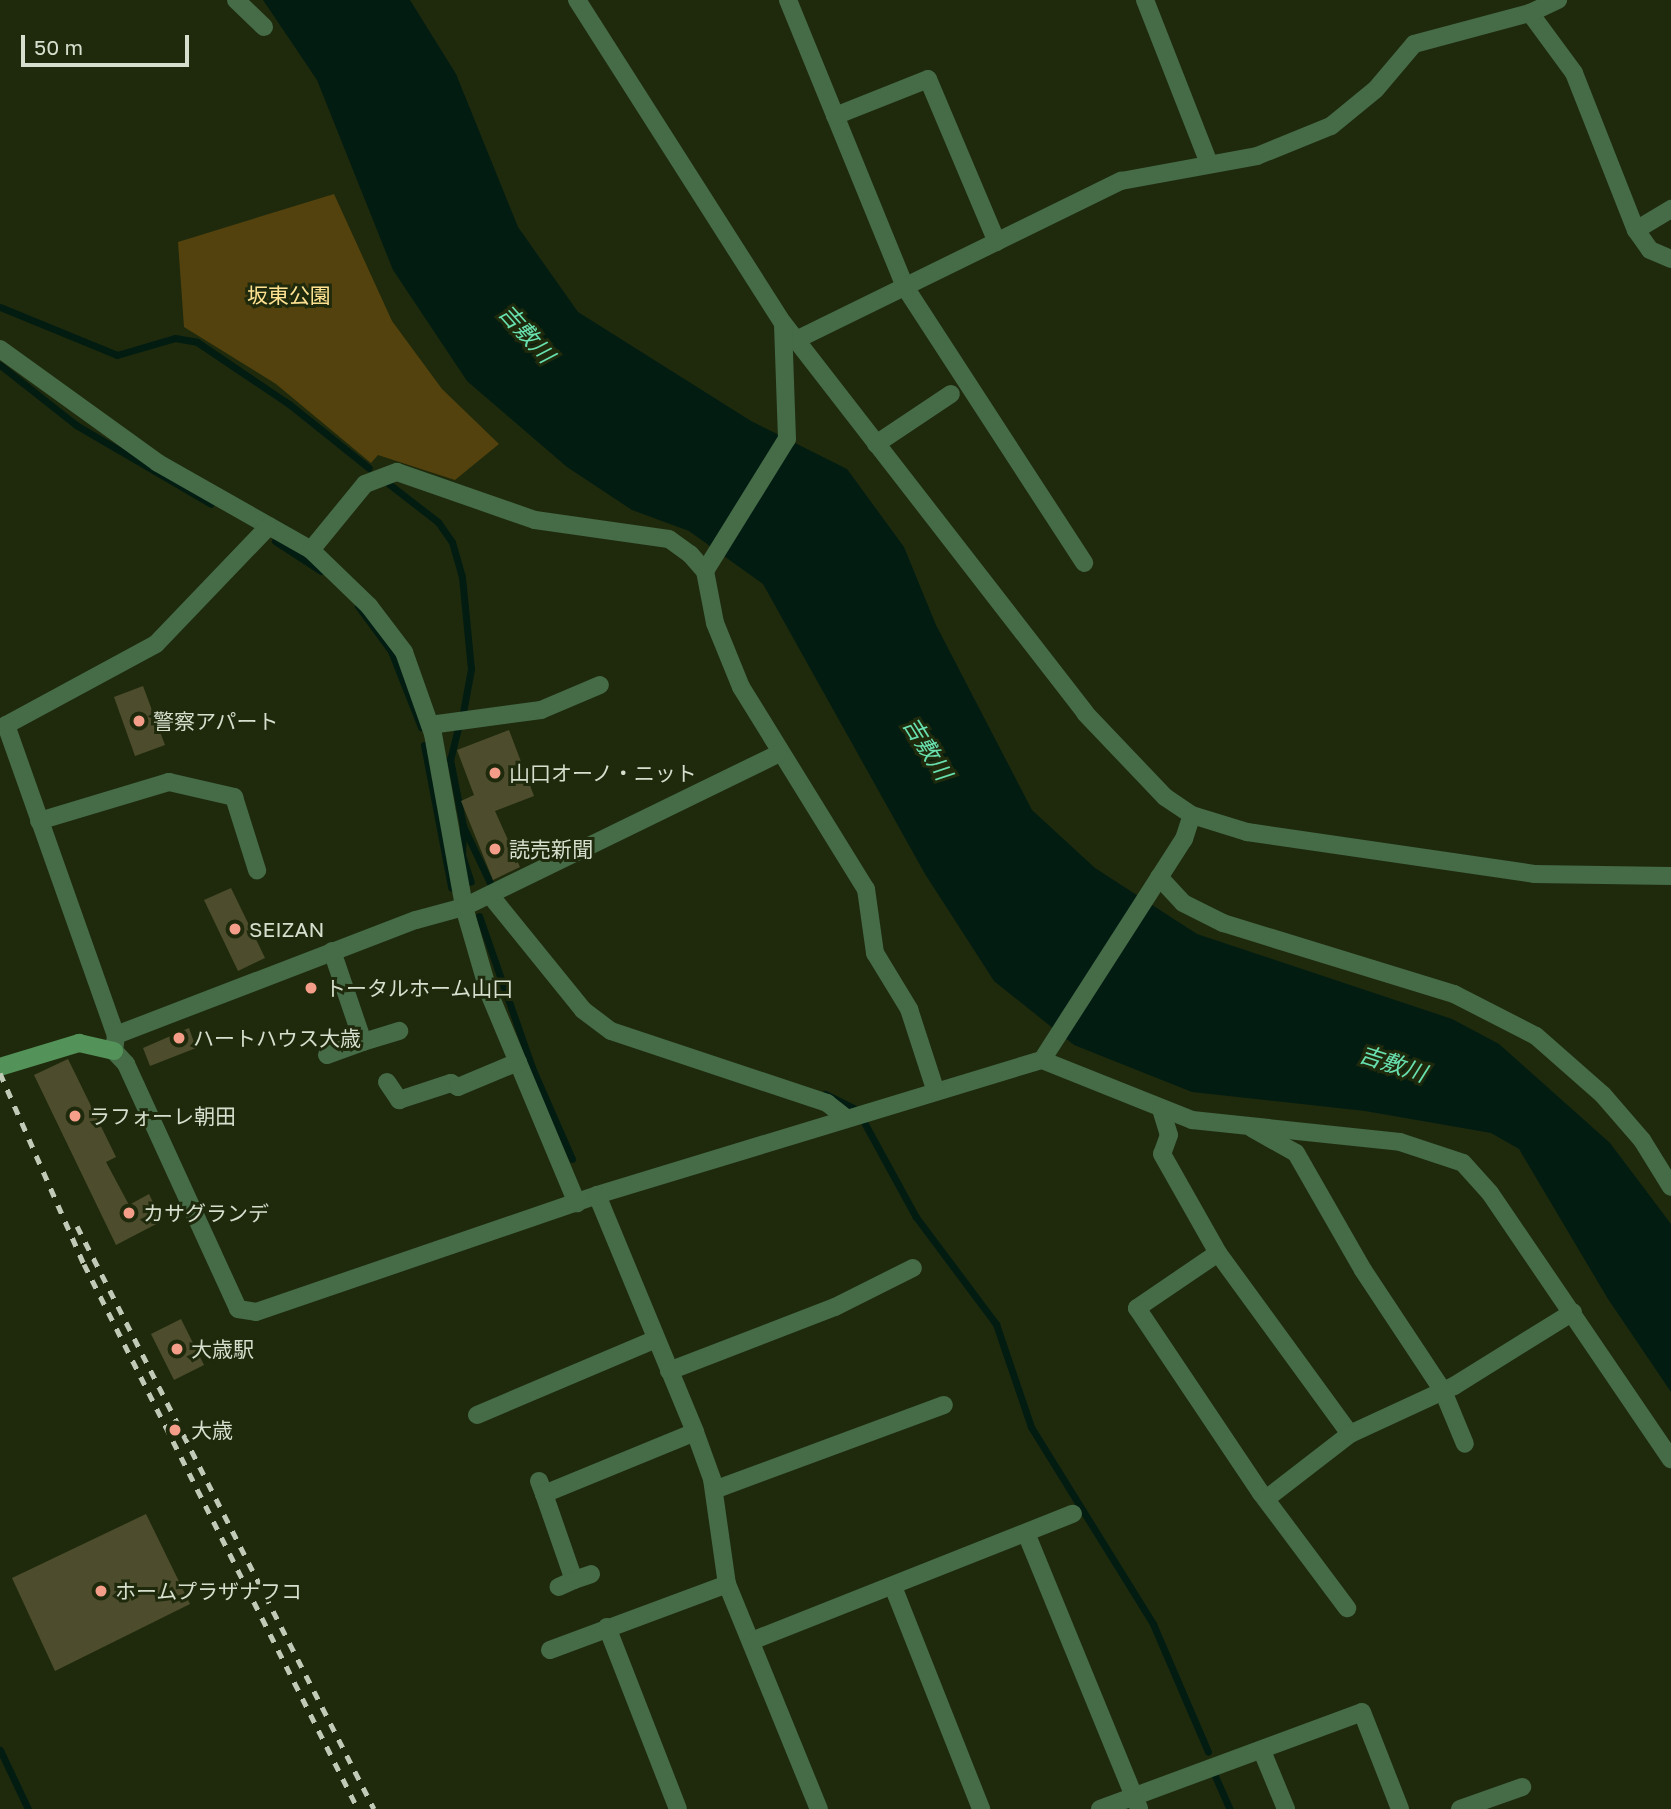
<!DOCTYPE html>
<html>
<head>
<meta charset="utf-8">
<style>
  body { margin:0 }
  #map { position:relative; width:1671px; height:1809px; overflow:hidden; background:#1f2a0d; font-family:"Golos Text","Noto Sans JP",sans-serif }
  div>[style] { position:absolute }
  .green>* { inset:0; background:#53420d }
  .water>* { inset:0; background:#021c12 }
  .stream>* { height:7px; margin:-3.5px; padding:0 3.5px; transform-origin:3.5px; border-radius:3.5px; background:#021c12 }
  .building>* { inset:0; background:#4d4d2d }
  .street>* { height:18px; margin:-9px; padding:0 9px; transform-origin:9px; border-radius:9px; background:#456b47 }
  .secondary>* { height:18px; margin:-9px; padding:0 9px; transform-origin:9px; border-radius:9px; background:#539258 }
  .rail>* { height:5px; margin-top:-2.5px; transform-origin:0; background:repeating-linear-gradient(90deg,#c1cab7 0 9px,transparent 0 18px) }
  .dots>* { width:19px; height:19px; translate:-50% -50%; box-sizing:border-box; border:4px solid #1f2a0d; border-radius:50% }
  span { translate:-50% -50%; white-space:nowrap; text-align:center; line-height:1.15; -webkit-text-stroke:6px #1f2a0d; paint-order:stroke }
  .park-label { font-size:21px; color:#fee191 }
  .poi-label { font-size:21px; color:#d6decd }
  .left { translate:0 -50%; text-align:left }
  .water-label { font-size:23px; color:#68e0af; font-style:italic }
  .scale { position:absolute; left:21px; top:35px; width:168px; height:32px; box-sizing:border-box; border:4px solid #d6decd; border-top:0; padding-left:9px; font-size:21px; line-height:24px; white-space:nowrap; color:#d6decd; -webkit-text-stroke:5px #1f2a0d; paint-order:stroke }
</style>
</head>
<body>
<div id="map">
  <div class="green">
    <div style="clip-path:polygon(334px 194px,392px 321px,442px 389px,499px 444px,455px 480px,378px 455px,371px 463px,276px 384px,184px 327px,178px 242px)"></div>
  </div>
  <div class="water">
    <div style="clip-path:polygon(263px 0,410px 0,456px 74px,518px 227px,578px 312px,751px 421px,847px 469px,904px 547px,936px 625px,1032px 810px,1095px 868px,1197px 934px,1452px 1019px,1499px 1044px,1610px 1143px,1671px 1224px,1671px 1392px,1608px 1299px,1519px 1149px,1491px 1133px,1365px 1111px,1192px 1092px,1074px 1045px,994px 981px,925px 874px,763px 584px,689px 531px,632px 510px,567px 467px,467px 381px,393px 270px,317px 80px)"></div>
  </div>
  <div class="stream">
    <div style="left:0;top:307px;width:126px;rotate:22.3deg"></div>
    <div style="left:117px;top:355px;width:60px;rotate:-16.3deg"></div>
    <div style="left:175px;top:338px;width:22px;rotate:10deg"></div>
    <div style="left:197px;top:342px;width:111px;rotate:34deg"></div>
    <div style="left:289px;top:404px;width:102px;rotate:38.7deg"></div>
    <div style="left:0;top:365px;width:97px;rotate:38.3deg"></div>
    <div style="left:76px;top:425px;width:156px;rotate:30.3deg"></div>
    <div style="left:389px;top:484px;width:62px;rotate:37.8deg"></div>
    <div style="left:438px;top:522px;width:24px;rotate:55deg"></div>
    <div style="left:452px;top:542px;width:36px;rotate:74deg"></div>
    <div style="left:462px;top:577px;width:92px;rotate:84.4deg"></div>
    <div style="left:471px;top:669px;width:44px;rotate:100.5deg"></div>
    <div style="left:275px;top:541px;width:55px;rotate:33.1deg"></div>
    <div style="left:358px;top:606px;width:56px;rotate:53.7deg"></div>
    <div style="left:391px;top:651px;width:82px;rotate:68.5deg"></div>
    <div style="left:458px;top:728px;width:32px;rotate:104deg"></div>
    <div style="left:450px;top:759px;width:68px;rotate:79deg"></div>
    <div style="left:463px;top:826px;width:65px;rotate:64.6deg"></div>
    <div style="left:424px;top:745px;width:145px;rotate:79.2deg"></div>
    <div style="left:463px;top:827px;width:28px;rotate:92deg"></div>
    <div style="left:462px;top:855px;width:28px;rotate:72deg"></div>
    <div style="left:479px;top:916px;width:163px;rotate:70.7deg"></div>
    <div style="left:533px;top:1070px;width:97px;rotate:66.3deg"></div>
    <div style="left:825px;top:1094px;width:32px;rotate:26deg"></div>
    <div style="left:865px;top:1124px;width:106px;rotate:61.3deg"></div>
    <div style="left:916px;top:1217px;width:134px;rotate:53.2deg"></div>
    <div style="left:996px;top:1324px;width:109px;rotate:71.2deg"></div>
    <div style="left:1031px;top:1427px;width:232px;rotate:58.2deg"></div>
    <div style="left:1153px;top:1624px;width:139px;rotate:66.7deg"></div>
    <div style="left:0;top:1750px;width:65px;rotate:64.6deg"></div>
    <div style="left:1215px;top:1776px;width:36px;rotate:66deg"></div>
  </div>
  <div class="building">
    <div style="clip-path:polygon(143px 686px,165px 745px,135px 756px,114px 697px)"></div>
    <div style="clip-path:polygon(509px 730px,534px 796px,495px 811px,520px 867px,493px 880px,461px 801px,474px 795px,457px 750px)"></div>
    <div style="clip-path:polygon(231px 888px,265px 958px,238px 971px,204px 900px)"></div>
    <div style="clip-path:polygon(189px 1028px,196px 1048px,150px 1066px,143px 1048px)"></div>
    <div style="clip-path:polygon(68px 1059px,116px 1157px,106px 1162px,129px 1205px,149px 1194px,162px 1221px,116px 1245px,34px 1075px)"></div>
    <div style="clip-path:polygon(181px 1319px,204px 1365px,174px 1380px,151px 1334px)"></div>
    <div style="clip-path:polygon(146px 1514px,190px 1604px,55px 1671px,12px 1578px)"></div>
  </div>
  <div class="street">
    <div style="left:236px;top:0;width:39px;rotate:44deg"></div>
    <div style="left:577px;top:0;width:383px;rotate:57.5deg"></div>
    <div style="left:783px;top:323px;width:493px;rotate:52.2deg"></div>
    <div style="left:1085px;top:713px;width:116px;rotate:46.4deg"></div>
    <div style="left:1165px;top:797px;width:32px;rotate:34deg"></div>
    <div style="left:1192px;top:815px;width:58px;rotate:17.2deg"></div>
    <div style="left:1247px;top:832px;width:290px;rotate:8.3deg"></div>
    <div style="left:1534px;top:874px;width:137px;rotate:0.8deg"></div>
    <div style="left:788px;top:0;width:310px;rotate:67.8deg"></div>
    <div style="left:905px;top:287px;width:329px;rotate:57deg"></div>
    <div style="left:1145px;top:0;width:175px;rotate:68.6deg"></div>
    <div style="left:1530px;top:13px;width:74px;rotate:53.7deg"></div>
    <div style="left:1574px;top:73px;width:169px;rotate:68.5deg"></div>
    <div style="left:1636px;top:230px;width:24px;rotate:55deg"></div>
    <div style="left:1650px;top:250px;width:23px;rotate:23deg"></div>
    <div style="left:835px;top:116px;width:100px;rotate:-21.7deg"></div>
    <div style="left:928px;top:79px;width:177px;rotate:67.1deg"></div>
    <div style="left:1636px;top:230px;width:41px;rotate:-31deg"></div>
    <div style="left:798px;top:339px;width:360px;rotate:-26.1deg"></div>
    <div style="left:1121px;top:181px;width:138px;rotate:-10.4deg"></div>
    <div style="left:1257px;top:156px;width:80px;rotate:-22.1deg"></div>
    <div style="left:1331px;top:126px;width:58px;rotate:-39.4deg"></div>
    <div style="left:1376px;top:89px;width:59px;rotate:-49.8deg"></div>
    <div style="left:1414px;top:44px;width:120px;rotate:-15deg"></div>
    <div style="left:1530px;top:13px;width:31px;rotate:-25deg"></div>
    <div style="left:0;top:349px;width:195px;rotate:35.8deg"></div>
    <div style="left:158px;top:463px;width:176px;rotate:29.6deg"></div>
    <div style="left:311px;top:550px;width:81px;rotate:44deg"></div>
    <div style="left:369px;top:606px;width:58px;rotate:52.7deg"></div>
    <div style="left:404px;top:652px;width:87px;rotate:70.5deg"></div>
    <div style="left:433px;top:734px;width:176px;rotate:79.8deg"></div>
    <div style="left:464px;top:907px;width:90px;rotate:73.8deg"></div>
    <div style="left:489px;top:993px;width:228px;rotate:67.3deg"></div>
    <div style="left:876px;top:444px;width:90px;rotate:-33.7deg"></div>
    <div style="left:269px;top:526px;width:163px;rotate:133.8deg"></div>
    <div style="left:156px;top:644px;width:170px;rotate:151.6deg"></div>
    <div style="left:6px;top:725px;width:329px;rotate:70.5deg"></div>
    <div style="left:116px;top:1035px;width:16px;rotate:97deg"></div>
    <div style="left:114px;top:1051px;width:18px;rotate:47deg"></div>
    <div style="left:126px;top:1064px;width:269px;rotate:65.4deg"></div>
    <div style="left:238px;top:1309px;width:18px;rotate:9deg"></div>
    <div style="left:256px;top:1312px;width:361px;rotate:-18.9deg"></div>
    <div style="left:597px;top:1195px;width:465px;rotate:-16.9deg"></div>
    <div style="left:1042px;top:1060px;width:263px;rotate:-57.3deg"></div>
    <div style="left:1184px;top:839px;width:25px;rotate:-72deg"></div>
    <div style="left:311px;top:550px;width:85px;rotate:-50.7deg"></div>
    <div style="left:365px;top:484px;width:34px;rotate:-21deg"></div>
    <div style="left:397px;top:472px;width:146px;rotate:19.2deg"></div>
    <div style="left:535px;top:520px;width:135px;rotate:8.1deg"></div>
    <div style="left:669px;top:539px;width:26px;rotate:36deg"></div>
    <div style="left:690px;top:554px;width:23px;rotate:49deg"></div>
    <div style="left:705px;top:571px;width:53px;rotate:79.1deg"></div>
    <div style="left:715px;top:623px;width:69px;rotate:67.9deg"></div>
    <div style="left:741px;top:687px;width:238px;rotate:58.3deg"></div>
    <div style="left:866px;top:889px;width:65px;rotate:82deg"></div>
    <div style="left:875px;top:953px;width:66px;rotate:58.7deg"></div>
    <div style="left:909px;top:1009px;width:87px;rotate:72deg"></div>
    <div style="left:705px;top:571px;width:155px;rotate:-58.2deg"></div>
    <div style="left:787px;top:439px;width:116px;rotate:-92deg"></div>
    <div style="left:430px;top:725px;width:112px;rotate:-7.7deg"></div>
    <div style="left:541px;top:710px;width:64px;rotate:-23deg"></div>
    <div style="left:39px;top:821px;width:136px;rotate:-16.7deg"></div>
    <div style="left:169px;top:782px;width:67px;rotate:13deg"></div>
    <div style="left:234px;top:797px;width:77px;rotate:72.5deg"></div>
    <div style="left:1159px;top:877px;width:35px;rotate:47deg"></div>
    <div style="left:1183px;top:903px;width:45px;rotate:26.6deg"></div>
    <div style="left:1223px;top:923px;width:242px;rotate:17.1deg"></div>
    <div style="left:1454px;top:994px;width:92px;rotate:27.1deg"></div>
    <div style="left:1536px;top:1036px;width:89px;rotate:41.4deg"></div>
    <div style="left:1603px;top:1095px;width:60px;rotate:49.1deg"></div>
    <div style="left:1642px;top:1140px;width:55px;rotate:58.3deg"></div>
    <div style="left:490px;top:895px;width:148px;rotate:51deg"></div>
    <div style="left:583px;top:1010px;width:35px;rotate:37deg"></div>
    <div style="left:611px;top:1031px;width:228px;rotate:18.4deg"></div>
    <div style="left:827px;top:1103px;width:24px;rotate:38deg"></div>
    <div style="left:116px;top:1035px;width:321px;rotate:-21deg"></div>
    <div style="left:416px;top:920px;width:50px;rotate:-15.2deg"></div>
    <div style="left:464px;top:907px;width:349px;rotate:-26deg"></div>
    <div style="left:363px;top:1042px;width:38px;rotate:-17deg"></div>
    <div style="left:327px;top:1055px;width:38px;rotate:-20deg"></div>
    <div style="left:363px;top:1042px;width:96px;rotate:-108.8deg"></div>
    <div style="left:1042px;top:1060px;width:162px;rotate:21.8deg"></div>
    <div style="left:1192px;top:1120px;width:209px;rotate:6deg"></div>
    <div style="left:1400px;top:1142px;width:66px;rotate:18.4deg"></div>
    <div style="left:1463px;top:1163px;width:40px;rotate:48deg"></div>
    <div style="left:1490px;top:1193px;width:322px;rotate:55.8deg"></div>
    <div style="left:387px;top:1082px;width:22px;rotate:56deg"></div>
    <div style="left:399px;top:1100px;width:55px;rotate:-18.1deg"></div>
    <div style="left:451px;top:1083px;width:8px;rotate:30deg"></div>
    <div style="left:458px;top:1087px;width:65px;rotate:-22.6deg"></div>
    <div style="left:1161px;top:1109px;width:27px;rotate:73deg"></div>
    <div style="left:1169px;top:1135px;width:20px;rotate:110deg"></div>
    <div style="left:1162px;top:1154px;width:114px;rotate:60.5deg"></div>
    <div style="left:1218px;top:1253px;width:224px;rotate:53.9deg"></div>
    <div style="left:1350px;top:1434px;width:115px;rotate:-24.8deg"></div>
    <div style="left:1454px;top:1386px;width:140px;rotate:-31.9deg"></div>
    <div style="left:1253px;top:1129px;width:49px;rotate:29.2deg"></div>
    <div style="left:1296px;top:1153px;width:135px;rotate:60.2deg"></div>
    <div style="left:1363px;top:1270px;width:145px;rotate:56.5deg"></div>
    <div style="left:1443px;top:1391px;width:57px;rotate:67.5deg"></div>
    <div style="left:597px;top:1195px;width:256px;rotate:67.5deg"></div>
    <div style="left:695px;top:1432px;width:50px;rotate:70.1deg"></div>
    <div style="left:712px;top:1479px;width:106px;rotate:81.9deg"></div>
    <div style="left:727px;top:1584px;width:243px;rotate:67.8deg"></div>
    <div style="left:1218px;top:1253px;width:98px;rotate:145.8deg"></div>
    <div style="left:1137px;top:1308px;width:223px;rotate:56.2deg"></div>
    <div style="left:1261px;top:1493px;width:144px;rotate:53.2deg"></div>
    <div style="left:669px;top:1371px;width:178px;rotate:-21.1deg"></div>
    <div style="left:835px;top:1307px;width:87px;rotate:-26.6deg"></div>
    <div style="left:477px;top:1415px;width:194px;rotate:-23deg"></div>
    <div style="left:539px;top:1481px;width:14px;rotate:69deg"></div>
    <div style="left:544px;top:1494px;width:163px;rotate:-22.3deg"></div>
    <div style="left:714px;top:1490px;width:245px;rotate:-20.3deg"></div>
    <div style="left:544px;top:1494px;width:91px;rotate:70.8deg"></div>
    <div style="left:574px;top:1580px;width:17px;rotate:156deg"></div>
    <div style="left:1266px;top:1499px;width:106px;rotate:-37.7deg"></div>
    <div style="left:1026px;top:1533px;width:298px;rotate:67.7deg"></div>
    <div style="left:574px;top:1580px;width:18px;rotate:-19deg"></div>
    <div style="left:894px;top:1589px;width:237px;rotate:68.4deg"></div>
    <div style="left:607px;top:1627px;width:195px;rotate:68.7deg"></div>
    <div style="left:754px;top:1640px;width:343px;rotate:-21.6deg"></div>
    <div style="left:550px;top:1650px;width:189px;rotate:-20.4deg"></div>
    <div style="left:1262px;top:1751px;width:63px;rotate:67.5deg"></div>
    <div style="left:1100px;top:1809px;width:279px;rotate:-20.3deg"></div>
    <div style="left:1362px;top:1712px;width:104px;rotate:68.6deg"></div>
    <div style="left:1460px;top:1809px;width:66px;rotate:-19.5deg"></div>
  </div>
  <div class="secondary">
    <div style="left:0;top:1067px;width:83px;rotate:-16.9deg"></div>
    <div style="left:79px;top:1043px;width:36px;rotate:13deg"></div>
  </div>
  <div class="rail">
    <div style="left:0;top:1073px;width:209px;rotate:66.3deg"></div>
    <div style="left:84px;top:1264px;width:610px;rotate:63.31deg"></div>
    <div style="left:77px;top:1226px;width:654px;rotate:63deg"></div>
  </div>
  <div class="dots">
    <div style="left:139px;top:721px;background:#f49e89"></div>
    <div style="left:495px;top:773px;background:#f49e89"></div>
    <div style="left:495px;top:849px;background:#f49e89"></div>
    <div style="left:235px;top:929px;background:#f49e89"></div>
    <div style="left:311px;top:988px;background:#f49e89"></div>
    <div style="left:179px;top:1038px;background:#f49e89"></div>
    <div style="left:75px;top:1116px;background:#f49e89"></div>
    <div style="left:129px;top:1213px;background:#f49e89"></div>
    <div style="left:177px;top:1349px;background:#f49e89"></div>
    <div style="left:175px;top:1430px;background:#f49e89"></div>
    <div style="left:101px;top:1591px;background:#f49e89"></div>
  </div>
  <div class="park-label">
    <span style="left:289px;top:295px">坂東公園</span>
  </div>
  <div class="poi-label">
    <span class="left" style="left:153px;top:721px">警察アパート</span>
    <span class="left" style="left:509px;top:773px">山口オーノ・ニット</span>
    <span class="left" style="left:509px;top:849px">読売新聞</span>
    <span class="left" style="left:249px;top:929px">SEIZAN</span>
    <span class="left" style="left:325px;top:988px">トータルホーム山口</span>
    <span class="left" style="left:193px;top:1038px">ハートハウス大歳</span>
    <span class="left" style="left:89px;top:1116px">ラフォーレ朝田</span>
    <span class="left" style="left:143px;top:1213px">カサグランデ</span>
    <span class="left" style="left:191px;top:1349px">大歳駅</span>
    <span class="left" style="left:191px;top:1430px">大歳</span>
    <span class="left" style="left:115px;top:1591px">ホームプラザナフコ</span>
  </div>
  <div class="water-label">
    <span style="left:527px;top:333px;rotate:48deg">吉敷川</span>
    <span style="left:928px;top:748px;rotate:58deg">吉敷川</span>
    <span style="left:1393px;top:1063px;rotate:18deg">吉敷川</span>
  </div>
  <div class="scale">50 m</div>
</div>
</body>
</html>
